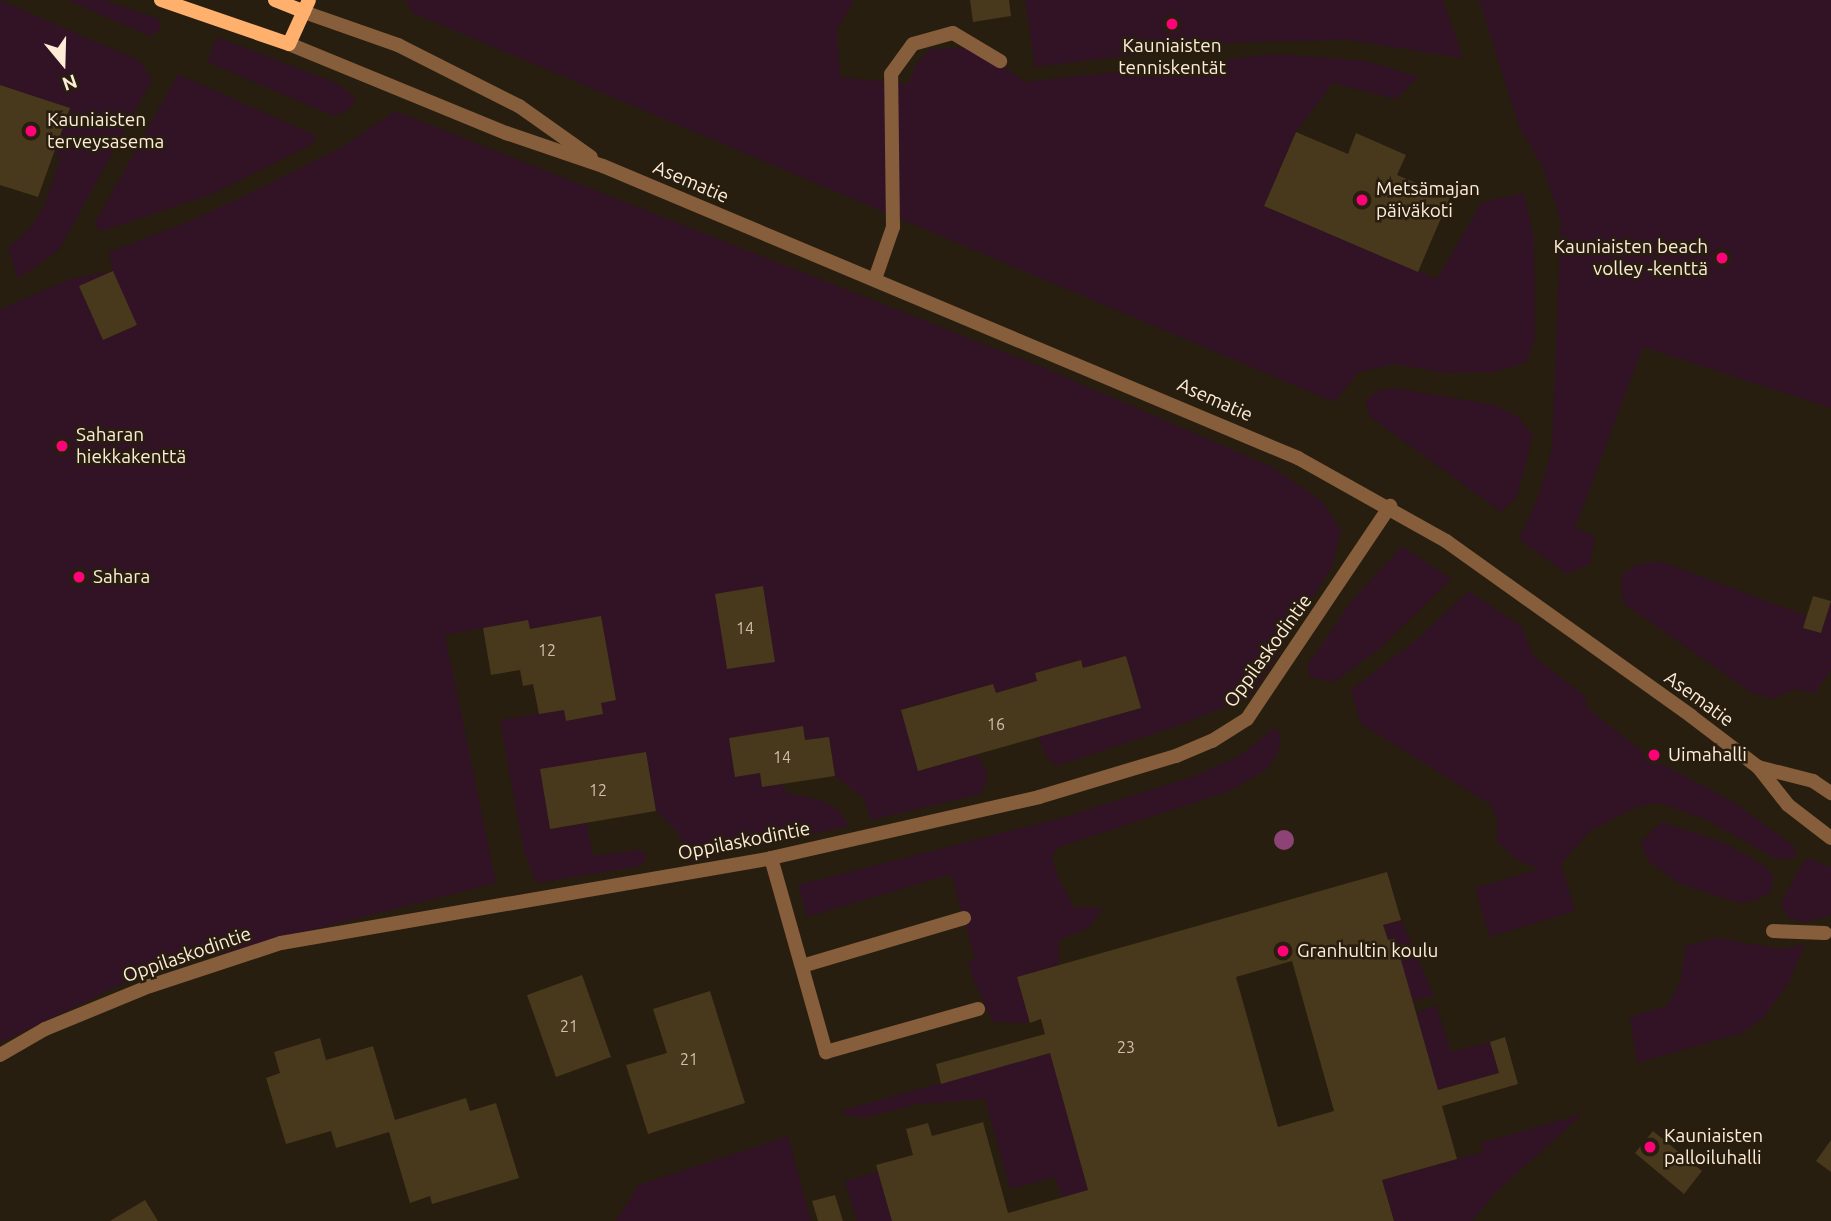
<!DOCTYPE html>
<html>
<head>
<meta charset="utf-8">
<style>
  body { margin:0 }
  #map { position:relative; width:1831px; height:1221px; overflow:hidden; background:#271e10; font-family:Ubuntu,sans-serif }
  div>[style] { position:absolute }
  .green>* { inset:0; background:#311325 }
  .building>* { inset:0; background:#48381c }
  .service>* { height:14px; margin:-7px; padding:0 7px; transform-origin:7px; border-radius:7px; background:#865e3b }
  .minor>* { height:14px; margin:-7px; padding:0 7px; transform-origin:7px; border-radius:7px; background:#865e3b }
  .tertiary>* { height:14px; margin:-7px; padding:0 7px; transform-origin:7px; border-radius:7px; background:#865e3b }
  .secondary>* { height:14px; margin:-7px; padding:0 7px; transform-origin:7px; border-radius:7px; background:#ffb06d }
  .trees>* { width:20px; height:20px; margin:-10px; border-radius:50%; background:#8d4375 }
  .dots>* { width:19px; height:19px; translate:-50% -50%; box-sizing:border-box; border:4px solid #271e10; border-radius:50% }
  span { translate:-50% -50%; white-space:nowrap; text-align:center; line-height:1.15; -webkit-text-stroke:5px #271e10; paint-order:stroke }
  .number-label { font-size:16px; color:#d1bfa8 }
  .number-label span { -webkit-text-stroke-width:0 }
  .poi-label { font-size:19px; color:#ffecd6 }
  .left { translate:0 -50%; text-align:left }
  .right { translate:-100% -50%; text-align:right }
  .street-label { font-size:19px; color:#ffecd6 }
  .north { position:absolute; left:28px; top:28px; width:70px; height:70px; -webkit-text-stroke:5px #271e10; paint-order:stroke; rotate:161deg; font-size:19px; font-weight:700; line-height:28px; text-align:center; color:#ffecd6 }
  .north::after { content:''; display:block; margin:auto; width:24px; height:32px; background:#ffecd6; clip-path:polygon(50% 0,100% 100%,50% 72%,0 100%) }
</style>
</head>
<body>
<div id="map">
  <div class="green">
    <div style="clip-path:polygon(0 0,140px 61px,152px 80px,59px 250px,18px 279px,8px 248px,30px 228px,44px 206px,61px 157px,54px 154px,70px 108px,0 85px)"></div>
    <div style="clip-path:polygon(67px 0,104px 0,159px 19px,160px 30px,150px 36px)"></div>
    <div style="clip-path:polygon(405px 0,854px 0,837px 30px,840px 77px,908px 84px,916px 64px,930px 49px,978px 47px,1025px 82px,1275px 54px,1366px 61px,1419px 77px,1396px 99px,1333px 83px,1296px 132px,1264px 206px,1437px 279px,1482px 202px,1524px 193px,1534px 239px,1535px 339px,1526px 362px,1495px 372px,1446px 373px,1394px 364px,1359px 372px,1334px 402px,413px 13px)"></div>
    <div style="clip-path:polygon(1025px 0,1443px 0,1463px 58px,1348px 40px,1241px 42px,1035px 67px)"></div>
    <div style="clip-path:polygon(1479px 0,1831px 0,1831px 408px,1643px 347px,1575px 528px,1595px 536px,1590px 564px,1567px 574px,1519px 539px,1537px 500px,1552px 449px,1561px 221px,1543px 168px,1519px 126px)"></div>
    <div style="clip-path:polygon(217px 37px,336px 83px,356px 98px,350px 109px,334px 116px,207px 62px)"></div>
    <div style="clip-path:polygon(178px 74px,317px 136px,309px 146px,212px 194px,102px 231px,94px 225px)"></div>
    <div style="clip-path:polygon(395px 111px,1047px 369px,1272px 467px,1323px 502px,1341px 531px,1332px 567px,1251px 696px,1183px 724px,1056px 766px,1047px 757px,1038px 737px,1141px 708px,1126px 656px,1083px 668px,1080px 660px,1035px 673px,1037px 681px,996px 693px,993px 684px,902px 709px,918px 771px,977px 755px,987px 773px,985px 786px,980px 794px,871px 820px,864px 799px,835px 776px,829px 737px,805px 740px,803px 727px,729px 738px,735px 777px,760px 773px,762px 787px,781px 784px,787px 793px,820px 800px,840px 811px,849px 826px,688px 862px,678px 832px,656px 811px,646px 752px,550px 829px,587px 823px,593px 856px,639px 850px,646px 853px,645px 861px,637px 867px,537px 883px,524px 852px,500px 720px,564px 710px,567px 721px,603px 714px,601px 703px,616px 699px,601px 617px,530px 629px,528px 620px,445px 635px,496px 883px,145px 973px,0 1043px,0 309px,70px 279px,113px 271px,109px 252px,193px 220px,265px 186px,341px 148px)"></div>
    <div style="clip-path:polygon(1394px 388px,1495px 405px,1518px 417px,1533px 435px,1517px 497px,1501px 512px,1369px 416px,1366px 401px,1375px 392px)"></div>
    <div style="clip-path:polygon(1402px 546px,1451px 579px,1378px 650px,1334px 682px,1310px 677px,1307px 666px,1350px 603px)"></div>
    <div style="clip-path:polygon(1660px 561px,1807px 616px,1804px 628px,1821px 633px,1831px 601px,1831px 669px,1815px 694px,1796px 689px,1772px 699px,1752px 693px,1623px 603px,1621px 576px,1635px 565px)"></div>
    <div style="clip-path:polygon(1469px 591px,1521px 626px,1534px 657px,1585px 696px,1587px 708px,1651px 758px,1735px 803px,1794px 846px,1796px 858px,1776px 859px,1707px 820px,1660px 803px,1636px 807px,1590px 831px,1561px 864px,1575px 911px,1489px 937px,1475px 888px,1540px 869px,1519px 861px,1496px 841px,1498px 822px,1490px 804px,1361px 724px,1351px 690px,1415px 641px)"></div>
    <div style="clip-path:polygon(1275px 727px,1281px 737px,1278px 753px,1267px 769px,1230px 791px,1059px 847px,1052px 856px,1057px 876px,1074px 907px,1103px 908px,1088px 928px,1059px 940px,1059px 965px,1017px 977px,1030px 1023px,993px 1022px,972px 976px,968px 961px,975px 958px,951px 874px,807px 917px,798px 885px,1057px 819px,1195px 776px,1241px 755px)"></div>
    <div style="clip-path:polygon(1662px 822px,1723px 842px,1766px 867px,1774px 877px,1771px 891px,1758px 900px,1740px 903px,1680px 884px,1648px 861px,1641px 842px)"></div>
    <div style="clip-path:polygon(1810px 858px,1831px 868px,1831px 915px,1805px 923px,1788px 918px,1781px 903px,1803px 862px)"></div>
    <div style="clip-path:polygon(1401px 920px,1434px 996px,1412px 1001px,1395px 939px,1388px 940px,1383px 925px)"></div>
    <div style="clip-path:polygon(1716px 938px,1781px 949px,1805px 944px,1788px 984px,1763px 1018px,1742px 1033px,1637px 1063px,1630px 1017px,1668px 1005px,1681px 980px,1685px 946px)"></div>
    <div style="clip-path:polygon(1436px 1005px,1451px 1052px,1490px 1042px,1499px 1073px,1438px 1090px,1416px 1013px)"></div>
    <div style="clip-path:polygon(1050px 1053px,1088px 1190px,1062px 1198px,1055px 1177px,1010px 1189px,985px 1099px,917px 1104px,863px 1118px,844px 1115px,843px 1110px)"></div>
    <div style="clip-path:polygon(1583px 1114px,1496px 1192px,1472px 1221px,1394px 1221px,1382px 1180px,1483px 1152px,1481px 1143px)"></div>
    <div style="clip-path:polygon(788px 1136px,811px 1221px,616px 1221px,639px 1185px)"></div>
    <div style="clip-path:polygon(878px 1172px,892px 1221px,857px 1221px,845px 1181px)"></div>
  </div>
  <div class="building">
    <div style="clip-path:polygon(970px 0,1009px 0,1011px 16px,973px 22px)"></div>
    <div style="clip-path:polygon(0 85px,70px 108px,38px 197px,0 185px)"></div>
    <div style="clip-path:polygon(1296px 132px,1348px 154px,1356px 133px,1406px 155px,1397px 175px,1450px 197px,1418px 272px,1264px 206px)"></div>
    <div style="clip-path:polygon(113px 271px,137px 325px,103px 340px,79px 286px)"></div>
    <div style="clip-path:polygon(763px 586px,775px 662px,727px 669px,715px 594px)"></div>
    <div style="clip-path:polygon(1813px 596px,1831px 601px,1821px 633px,1803px 628px)"></div>
    <div style="clip-path:polygon(601px 616px,616px 700px,601px 703px,603px 714px,566px 721px,564px 710px,539px 714px,533px 684px,523px 686px,520px 670px,491px 675px,483px 628px,528px 620px,530px 629px)"></div>
    <div style="clip-path:polygon(1126px 656px,1141px 708px,918px 771px,901px 710px,993px 684px,996px 693px,1037px 681px,1035px 673px,1081px 660px,1083px 668px)"></div>
    <div style="clip-path:polygon(803px 726px,805px 740px,829px 737px,835px 776px,762px 787px,760px 773px,735px 777px,729px 738px)"></div>
    <div style="clip-path:polygon(646px 752px,656px 811px,550px 829px,540px 769px)"></div>
    <div style="clip-path:polygon(evenodd,1387px 872px,1401px 920px,1383px 925px,1388px 940px,1395px 939px,1438px 1090px,1499px 1073px,1490px 1042px,1505px 1037px,1518px 1084px,1442px 1106px,1457px 1159px,1382px 1180px,1394px 1221px,892px 1221px,876px 1165px,913px 1155px,906px 1129px,928px 1123px,932px 1136px,983px 1122px,1008px 1213px,1088px 1190px,1050px 1053px,941px 1084px,936px 1064px,1045px 1034px,1041px 1019px,1030px 1023px,1017px 977px,1387px 872px,1292px 961px,1334px 1111px,1278px 1127px,1236px 977px,1292px 961px)"></div>
    <div style="clip-path:polygon(582px 975px,611px 1057px,556px 1077px,527px 995px)"></div>
    <div style="clip-path:polygon(710px 991px,745px 1103px,648px 1134px,626px 1065px,667px 1053px,653px 1009px)"></div>
    <div style="clip-path:polygon(320px 1038px,326px 1060px,373px 1046px,395px 1120px,466px 1098px,470px 1111px,496px 1103px,519px 1178px,432px 1204px,430px 1196px,410px 1203px,389px 1132px,336px 1148px,331px 1131px,286px 1144px,266px 1078px,280px 1073px,274px 1052px)"></div>
    <div style="clip-path:polygon(1653px 1131px,1702px 1171px,1684px 1194px,1635px 1153px)"></div>
    <div style="clip-path:polygon(1831px 1140px,1831px 1172px,1816px 1161px)"></div>
    <div style="clip-path:polygon(835px 1195px,843px 1221px,818px 1221px,812px 1201px)"></div>
    <div style="clip-path:polygon(145px 1200px,158px 1221px,110px 1221px)"></div>
  </div>
  <div class="service">
    <div style="left:875px;top:279px;width:55px;rotate:-70.9deg"></div>
    <div style="left:893px;top:227px;width:153px;rotate:-90.7deg"></div>
    <div style="left:891px;top:74px;width:37px;rotate:-54deg"></div>
    <div style="left:913px;top:44px;width:41px;rotate:-15.4deg"></div>
    <div style="left:953px;top:33px;width:55px;rotate:30.8deg"></div>
    <div style="left:771px;top:858px;width:202px;rotate:74.2deg"></div>
    <div style="left:826px;top:1052px;width:158px;rotate:-15.8deg"></div>
    <div style="left:1773px;top:931px;width:52px;rotate:2.2deg"></div>
    <div style="left:802px;top:966px;width:169px;rotate:-16.5deg"></div>
  </div>
  <div class="minor">
    <div style="left:0;top:1055px;width:52px;rotate:-30deg"></div>
    <div style="left:45px;top:1029px;width:113px;rotate:-22.3deg"></div>
    <div style="left:150px;top:986px;width:138px;rotate:-18.2deg"></div>
    <div style="left:281px;top:943px;width:497px;rotate:-9.8deg"></div>
    <div style="left:771px;top:858px;width:275px;rotate:-12.8deg"></div>
    <div style="left:1039px;top:797px;width:143px;rotate:-16.7deg"></div>
    <div style="left:1176px;top:756px;width:39px;rotate:-23deg"></div>
    <div style="left:1212px;top:741px;width:41px;rotate:-32.2deg"></div>
    <div style="left:1247px;top:719px;width:257px;rotate:-56.1deg"></div>
  </div>
  <div class="tertiary">
    <div style="left:304px;top:12px;width:100px;rotate:19.3deg"></div>
    <div style="left:398px;top:45px;width:136px;rotate:26.8deg"></div>
    <div style="left:519px;top:106px;width:88px;rotate:35.3deg"></div>
    <div style="left:289px;top:44px;width:235px;rotate:22.3deg"></div>
    <div style="left:506px;top:133px;width:102px;rotate:18.8deg"></div>
    <div style="left:603px;top:166px;width:754px;rotate:22.79deg"></div>
    <div style="left:1298px;top:458px;width:170px;rotate:29.3deg"></div>
    <div style="left:1446px;top:541px;width:301px;rotate:35.5deg"></div>
    <div style="left:1691px;top:716px;width:84px;rotate:37.3deg"></div>
    <div style="left:1758px;top:767px;width:48px;rotate:51.7deg"></div>
    <div style="left:1788px;top:805px;width:54px;rotate:37.5deg"></div>
    <div style="left:1758px;top:767px;width:57px;rotate:14.3deg"></div>
    <div style="left:1813px;top:781px;width:22px;rotate:34deg"></div>
  </div>
  <div class="secondary">
    <div style="left:161px;top:0;width:135px;rotate:19deg"></div>
    <div style="left:289px;top:44px;width:48px;rotate:-65.6deg"></div>
    <div style="left:275px;top:0;width:31px;rotate:22deg"></div>
  </div>
  <div class="trees">
    <div style="left:1284px;top:840px"></div>
  </div>
  <div class="dots">
    <div style="left:1172px;top:24px;background:#ff0277"></div>
    <div style="left:31px;top:131px;background:#ff0277"></div>
    <div style="left:1362px;top:200px;background:#ff0277"></div>
    <div style="left:1722px;top:258px;background:#ff0277"></div>
    <div style="left:62px;top:446px;background:#ff0277"></div>
    <div style="left:79px;top:577px;background:#ff0277"></div>
    <div style="left:1654px;top:755px;background:#ff0277"></div>
    <div style="left:1283px;top:951px;background:#ff0277"></div>
    <div style="left:1650px;top:1147px;background:#ff0277"></div>
  </div>
  <div class="number-label">
    <span style="left:745px;top:628px">14</span>
    <span style="left:547px;top:650px">12</span>
    <span style="left:996px;top:724px">16</span>
    <span style="left:782px;top:757px">14</span>
    <span style="left:598px;top:790px">12</span>
    <span style="left:569px;top:1026px">21</span>
    <span style="left:1126px;top:1047px">23</span>
    <span style="left:689px;top:1059px">21</span>
  </div>
  <div class="poi-label">
    <span style="left:1172px;top:57px">Kauniaisten<br>tenniskentät</span>
    <span class="left" style="left:47px;top:131px">Kauniaisten<br>terveysasema</span>
    <span class="left" style="left:1376px;top:200px">Metsämajan<br>päiväkoti</span>
    <span class="right" style="left:1708px;top:258px">Kauniaisten beach<br>volley -kenttä</span>
    <span class="left" style="left:76px;top:446px">Saharan<br>hiekkakenttä</span>
    <span class="left" style="left:93px;top:577px">Sahara</span>
    <span class="left" style="left:1668px;top:755px">Uimahalli</span>
    <span class="left" style="left:1297px;top:951px">Granhultin koulu</span>
    <span class="left" style="left:1664px;top:1147px">Kauniaisten<br>palloiluhalli</span>
  </div>
  <div class="street-label">
    <span style="left:691px;top:182px;rotate:23deg">Asematie</span>
    <span style="left:1215px;top:400px;rotate:24deg">Asematie</span>
    <span style="left:1268px;top:651px;rotate:-54deg">Oppilaskodintie</span>
    <span style="left:1699px;top:699px;rotate:36deg">Asematie</span>
    <span style="left:744px;top:841px;rotate:-11deg">Oppilaskodintie</span>
    <span style="left:187px;top:955px;rotate:-19deg">Oppilaskodintie</span>
  </div>
  <div class="north">N</div>
</div>
</body>
</html>
